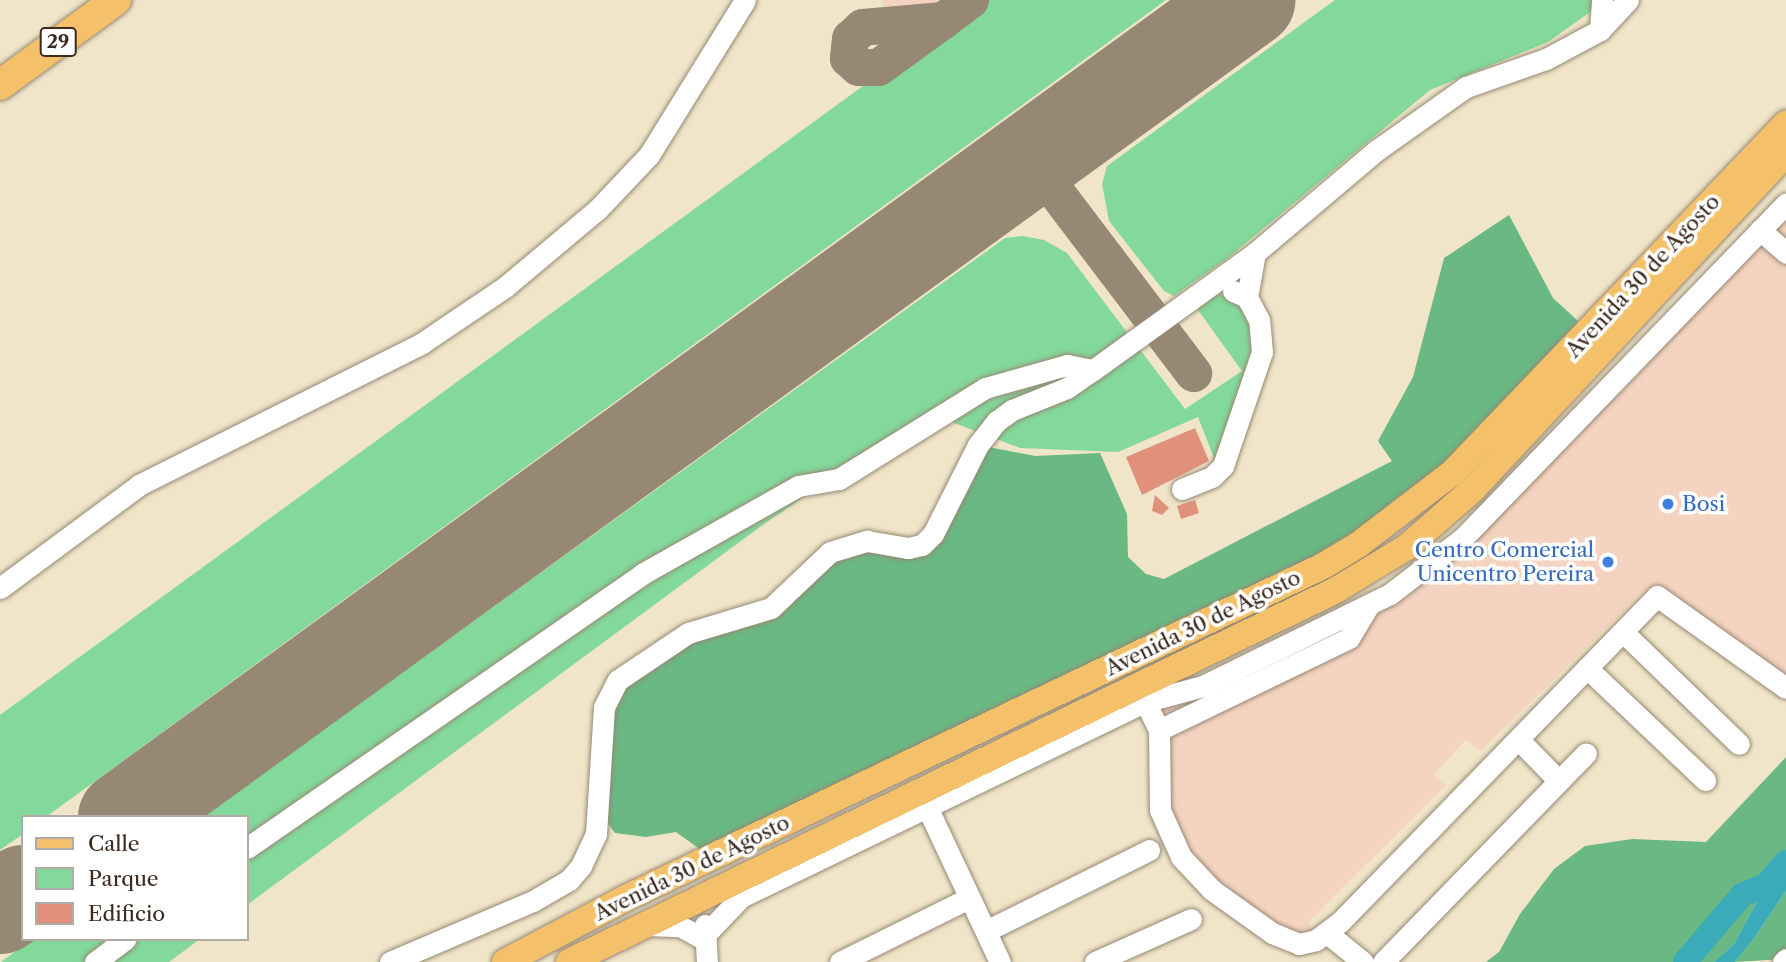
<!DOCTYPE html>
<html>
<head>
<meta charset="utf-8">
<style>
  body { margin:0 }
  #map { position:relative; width:1786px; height:962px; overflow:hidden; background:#f0e5c9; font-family:"Libre Caslon Text",serif }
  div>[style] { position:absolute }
  .built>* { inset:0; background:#f4d3c0 }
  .green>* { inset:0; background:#83d89b }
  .forest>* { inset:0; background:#6ab883 }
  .water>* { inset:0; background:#3baab9 }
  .river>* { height:24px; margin:-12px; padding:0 12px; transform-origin:12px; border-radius:12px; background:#3baab9 }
  .taxiway>* { height:37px; margin:-18.5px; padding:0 18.5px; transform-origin:18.5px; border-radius:18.5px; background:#968874 }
  .runway>* { height:93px; margin:-46.5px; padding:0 46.5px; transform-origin:46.5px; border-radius:46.5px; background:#968874 }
  .building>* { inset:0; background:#e1917b }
  .roads { filter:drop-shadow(0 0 2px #968874) drop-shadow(0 0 2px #968874) }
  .minor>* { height:21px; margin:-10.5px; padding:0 10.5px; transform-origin:10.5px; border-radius:10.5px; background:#fff }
  .major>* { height:26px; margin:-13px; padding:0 13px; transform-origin:13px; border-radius:13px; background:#f4c16a }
  .highway>* { height:30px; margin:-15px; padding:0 15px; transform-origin:15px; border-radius:15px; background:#f4c16a }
  .dots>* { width:19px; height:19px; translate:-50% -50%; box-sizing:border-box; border:4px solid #fff; border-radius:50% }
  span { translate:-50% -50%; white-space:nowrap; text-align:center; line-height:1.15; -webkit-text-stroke:7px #fff; paint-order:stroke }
  .shield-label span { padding:2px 5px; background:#fff; border:2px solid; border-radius:5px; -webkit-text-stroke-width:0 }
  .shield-label { font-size:19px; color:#3b2a1e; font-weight:700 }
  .street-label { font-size:21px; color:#3b2a1e }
  .shop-label { font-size:21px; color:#366cbe }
  .left { translate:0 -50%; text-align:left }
  .right { translate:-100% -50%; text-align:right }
  .legend { position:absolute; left:21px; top:815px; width:228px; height:126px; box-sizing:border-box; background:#fff; border:2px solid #b1aaa5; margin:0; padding:9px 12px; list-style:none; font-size:21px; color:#3b2a1e }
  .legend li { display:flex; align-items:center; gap:14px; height:35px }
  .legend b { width:35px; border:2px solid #b1aaa5 }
</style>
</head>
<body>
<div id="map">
  <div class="built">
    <div style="clip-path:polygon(882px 0,937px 0,939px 12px,885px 15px)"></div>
    <div style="clip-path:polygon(1786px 203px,1786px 688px,1648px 587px,1481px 751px,1466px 740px,1434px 774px,1446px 785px,1308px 922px,1316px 940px,1287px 941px,1171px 841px,1159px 699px,1368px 606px,1463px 538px)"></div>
  </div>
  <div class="green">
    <div style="clip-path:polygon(981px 0,1166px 0,46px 817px,23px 817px,23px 834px,0 850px,0 715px)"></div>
    <div style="clip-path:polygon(1335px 0,1607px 0,1548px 42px,1430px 90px,1229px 257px,1174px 296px,1164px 291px,1109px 221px,1102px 184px,1107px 166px)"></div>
    <div style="clip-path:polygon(1022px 236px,1044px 240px,1067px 253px,1185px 409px,1242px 371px,1193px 303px,1219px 294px,1234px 300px,1248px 316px,1255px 340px,1216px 463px,1198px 417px,1118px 452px,1020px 448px,928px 413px,764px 524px,247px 905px,247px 817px,202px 817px,1005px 238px)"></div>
    <div style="clip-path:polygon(32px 939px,200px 939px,169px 962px,1px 962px)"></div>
  </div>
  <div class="forest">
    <div style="clip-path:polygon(1509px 215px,1553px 298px,1590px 332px,1393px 522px,712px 858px,676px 832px,646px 837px,615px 833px,600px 813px,618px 680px,741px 618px,830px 552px,915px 548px,978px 445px,1035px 456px,1100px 453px,1127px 514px,1128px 557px,1146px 574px,1164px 579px,1392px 461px,1378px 441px,1413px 377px,1444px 258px)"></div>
    <div style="clip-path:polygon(1786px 757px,1786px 862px,1766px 885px,1734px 944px,1714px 962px,1486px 962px,1499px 952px,1520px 914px,1554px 869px,1585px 846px,1632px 839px,1706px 842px)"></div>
    <div style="clip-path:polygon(1786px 891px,1786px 959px,1735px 962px,1755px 937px)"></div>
  </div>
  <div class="water">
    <div style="clip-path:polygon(1786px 862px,1786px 891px,1755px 937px,1735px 962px,1714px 962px,1734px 944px,1766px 885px)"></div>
  </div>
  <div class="river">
    <div style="left:1685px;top:962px;width:88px;rotate:-49.6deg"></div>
    <div style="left:1742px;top:895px;width:26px;rotate:-23deg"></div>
    <div style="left:1766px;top:885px;width:30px;rotate:-49deg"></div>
  </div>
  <div class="taxiway">
    <div style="left:943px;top:20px;width:81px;rotate:175.1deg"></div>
    <div style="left:862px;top:27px;width:16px;rotate:137deg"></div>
    <div style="left:850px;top:38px;width:20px;rotate:96deg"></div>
    <div style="left:848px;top:58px;width:13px;rotate:42deg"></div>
    <div style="left:858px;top:67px;width:20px"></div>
    <div style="left:878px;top:67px;width:80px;rotate:-35.9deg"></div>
    <div style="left:943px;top:20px;width:34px;rotate:-37deg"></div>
    <div style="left:1030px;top:158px;width:270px;rotate:52.8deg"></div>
  </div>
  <div class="runway">
    <div style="left:124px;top:817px;width:1390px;rotate:-36.01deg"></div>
    <div style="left:0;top:907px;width:28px;rotate:-35deg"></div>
  </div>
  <div class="building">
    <div style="clip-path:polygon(1195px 428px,1209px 461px,1142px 495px,1126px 457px)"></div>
    <div style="clip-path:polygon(1155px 495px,1169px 508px,1162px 515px,1152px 511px)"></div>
    <div style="clip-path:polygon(1195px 500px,1199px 513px,1181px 519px,1177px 506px)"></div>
  </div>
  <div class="roads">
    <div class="minor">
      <div style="left:1600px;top:30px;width:30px;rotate:-86deg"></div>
      <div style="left:1760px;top:230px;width:35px;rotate:41deg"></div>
      <div style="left:1247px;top:297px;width:45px;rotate:-79.7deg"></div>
      <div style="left:1255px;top:253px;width:160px;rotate:-40.2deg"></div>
      <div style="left:1377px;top:150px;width:109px;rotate:-35.3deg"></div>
      <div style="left:1466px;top:87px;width:85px;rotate:-19.3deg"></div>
      <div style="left:1546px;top:59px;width:61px;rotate:-28.2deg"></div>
      <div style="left:1600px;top:30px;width:41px;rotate:-47deg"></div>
      <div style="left:1182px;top:489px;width:32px;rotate:-22deg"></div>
      <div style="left:1212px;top:477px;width:16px;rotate:-45deg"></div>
      <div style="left:1223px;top:466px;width:120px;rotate:-71.1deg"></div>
      <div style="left:1262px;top:352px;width:32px;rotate:-95deg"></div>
      <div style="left:1259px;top:320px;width:26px;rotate:-118deg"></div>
      <div style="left:1247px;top:297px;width:15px;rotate:-157deg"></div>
      <div style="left:0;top:588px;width:173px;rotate:-36.5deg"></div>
      <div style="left:139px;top:485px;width:317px;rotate:-26.6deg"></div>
      <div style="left:422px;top:343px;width:100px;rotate:-34deg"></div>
      <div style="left:505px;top:287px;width:121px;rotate:-40deg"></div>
      <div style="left:598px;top:209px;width:74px;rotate:-46.6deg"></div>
      <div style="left:649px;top:155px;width:182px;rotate:-58.2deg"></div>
      <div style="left:1623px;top:632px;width:161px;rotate:44deg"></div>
      <div style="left:1587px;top:668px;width:163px;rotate:43.5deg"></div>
      <div style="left:1140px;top:691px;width:43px;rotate:64deg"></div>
      <div style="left:1159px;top:730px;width:80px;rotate:89.3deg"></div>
      <div style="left:1160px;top:810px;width:51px;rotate:65.9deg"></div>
      <div style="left:1181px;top:857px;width:45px;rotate:46.8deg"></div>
      <div style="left:1212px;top:890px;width:74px;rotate:35.6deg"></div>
      <div style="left:1272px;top:933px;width:29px;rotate:22deg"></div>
      <div style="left:1299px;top:944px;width:17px;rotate:-13deg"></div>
      <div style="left:1316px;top:940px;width:31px;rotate:-37deg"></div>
      <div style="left:1341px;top:921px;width:453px;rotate:-45.8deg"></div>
      <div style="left:1657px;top:596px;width:158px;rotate:35.5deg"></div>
      <div style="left:1159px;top:730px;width:211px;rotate:-25.8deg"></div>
      <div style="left:1349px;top:638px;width:37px;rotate:-59deg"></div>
      <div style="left:1519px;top:740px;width:56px;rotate:45.7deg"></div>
      <div style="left:927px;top:807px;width:171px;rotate:64.8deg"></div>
      <div style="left:247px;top:848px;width:481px;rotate:-34.7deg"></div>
      <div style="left:642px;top:574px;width:179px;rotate:-29.4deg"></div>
      <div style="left:798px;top:486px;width:42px;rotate:-9.7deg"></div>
      <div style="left:839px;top:479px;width:172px;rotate:-31.9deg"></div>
      <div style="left:985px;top:388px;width:85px;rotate:-15.7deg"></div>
      <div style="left:1067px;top:365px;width:26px;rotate:11deg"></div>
      <div style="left:1093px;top:370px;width:200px;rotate:-35.8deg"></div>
      <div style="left:646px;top:925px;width:34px;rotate:2deg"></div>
      <div style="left:680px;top:926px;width:25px;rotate:29deg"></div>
      <div style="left:705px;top:925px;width:37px;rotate:87deg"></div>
      <div style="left:986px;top:931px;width:182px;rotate:-26.4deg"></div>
      <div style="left:1327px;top:933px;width:46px;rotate:38.9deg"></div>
      <div style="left:702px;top:938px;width:57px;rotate:-46.4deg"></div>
      <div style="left:741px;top:897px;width:451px;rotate:-25.8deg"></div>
      <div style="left:1147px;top:701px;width:58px;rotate:-15deg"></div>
      <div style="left:1203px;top:686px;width:208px;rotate:-26.2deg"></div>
      <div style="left:1390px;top:594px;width:92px;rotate:-37.5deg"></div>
      <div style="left:1463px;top:538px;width:465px;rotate:-46deg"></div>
      <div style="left:95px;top:962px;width:38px;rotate:-37deg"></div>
      <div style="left:390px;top:962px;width:155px;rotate:-23.1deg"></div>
      <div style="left:533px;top:901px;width:42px;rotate:-30.3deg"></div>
      <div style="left:569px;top:880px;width:18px;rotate:-49deg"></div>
      <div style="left:581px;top:866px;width:35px;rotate:-65deg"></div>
      <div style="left:596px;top:834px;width:127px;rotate:-86.4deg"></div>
      <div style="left:604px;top:707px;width:30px;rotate:-63deg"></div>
      <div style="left:618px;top:680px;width:84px;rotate:-33.9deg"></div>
      <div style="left:688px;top:633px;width:87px;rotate:-16.8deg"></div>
      <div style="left:771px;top:608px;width:81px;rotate:-43.5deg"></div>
      <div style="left:830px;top:552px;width:39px;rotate:-17deg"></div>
      <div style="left:867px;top:541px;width:42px;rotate:9.7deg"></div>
      <div style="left:908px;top:548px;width:14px;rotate:-12deg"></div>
      <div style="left:922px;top:545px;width:16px;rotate:-45deg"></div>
      <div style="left:933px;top:534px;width:100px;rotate:-63.2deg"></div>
      <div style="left:978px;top:445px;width:31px;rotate:-52deg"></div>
      <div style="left:997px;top:421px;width:19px;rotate:-36deg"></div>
      <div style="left:1012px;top:410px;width:59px;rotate:-21.8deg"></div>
      <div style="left:1067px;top:388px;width:32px;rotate:-35deg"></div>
      <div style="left:840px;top:962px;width:144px;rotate:-26.4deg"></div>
      <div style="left:1095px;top:962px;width:105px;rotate:-24.1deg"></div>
      <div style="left:1383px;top:962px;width:291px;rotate:-45.8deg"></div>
      <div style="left:1783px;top:962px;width:4px;rotate:-45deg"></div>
    </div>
    <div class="major">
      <div style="left:505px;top:962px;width:137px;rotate:-27.9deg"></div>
      <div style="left:626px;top:898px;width:772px;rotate:-25.47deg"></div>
      <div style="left:1323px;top:566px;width:41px;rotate:-31deg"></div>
      <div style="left:1358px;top:545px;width:120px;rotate:-37.5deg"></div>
      <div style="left:1453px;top:472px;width:482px;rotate:-46.3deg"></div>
      <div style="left:569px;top:962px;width:852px;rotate:-25.87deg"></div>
      <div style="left:1336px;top:590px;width:83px;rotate:-31.2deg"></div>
      <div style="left:1407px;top:547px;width:88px;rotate:-41.3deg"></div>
      <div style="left:1473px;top:489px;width:459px;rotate:-47deg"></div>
    </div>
    <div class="highway">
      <div style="left:0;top:85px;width:144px;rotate:-36.2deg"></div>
    </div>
  </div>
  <div class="dots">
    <div style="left:1668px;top:504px;background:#3f7fe0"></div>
    <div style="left:1608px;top:562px;background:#3f7fe0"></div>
  </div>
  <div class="shield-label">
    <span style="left:58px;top:42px">29</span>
  </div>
  <div class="street-label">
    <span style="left:1643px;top:276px;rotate:-47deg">Avenida 30 de Agosto</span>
    <span style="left:1203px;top:623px;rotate:-26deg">Avenida 30 de Agosto</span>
    <span style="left:692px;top:868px;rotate:-26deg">Avenida 30 de Agosto</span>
  </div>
  <div class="shop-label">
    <span class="left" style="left:1682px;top:504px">Bosi</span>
    <span class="right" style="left:1594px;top:562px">Centro Comercial<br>Unicentro Pereira</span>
  </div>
  <ul class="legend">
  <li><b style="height:9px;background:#f4c16a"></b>Calle</li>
  <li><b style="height:19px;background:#83d89b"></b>Parque</li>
  <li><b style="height:19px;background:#e1917b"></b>Edificio</li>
  </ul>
</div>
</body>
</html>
